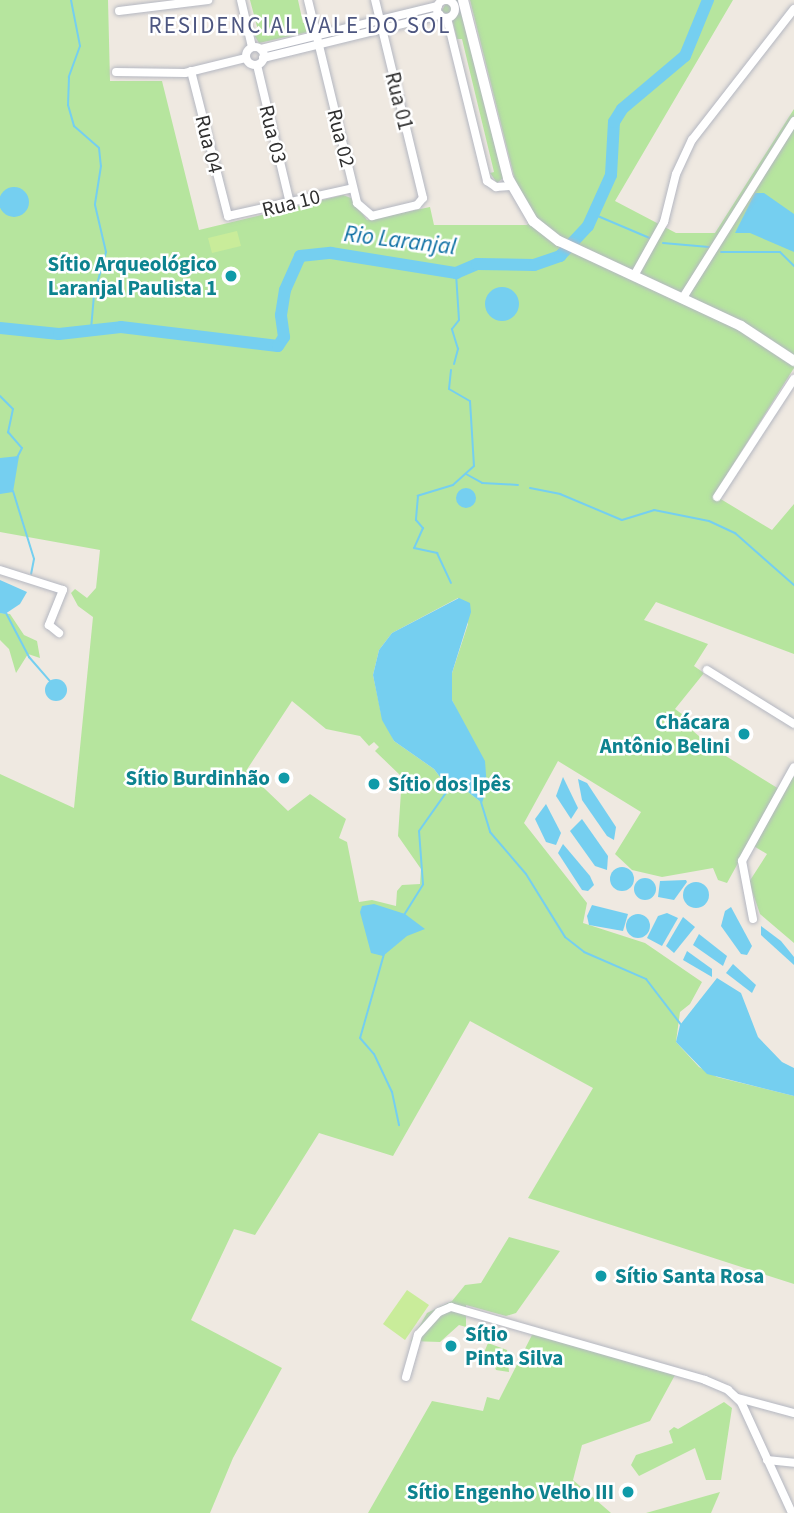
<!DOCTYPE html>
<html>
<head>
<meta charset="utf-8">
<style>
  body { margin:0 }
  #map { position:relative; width:794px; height:1513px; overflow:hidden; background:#efe9e1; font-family:"Source Sans 3",sans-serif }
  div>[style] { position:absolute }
  .green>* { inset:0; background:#b6e59e }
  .pitch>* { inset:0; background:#c9ec9a }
  .water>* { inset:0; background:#75cff0 }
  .round { border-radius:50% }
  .stream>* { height:2px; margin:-1px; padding:0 1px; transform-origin:1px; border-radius:1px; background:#75cff0 }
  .river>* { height:12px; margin:-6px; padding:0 6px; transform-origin:6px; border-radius:6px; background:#75cff0 }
  .roads { filter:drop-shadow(0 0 2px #b4b7c1) drop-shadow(0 0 2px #b4b7c1) }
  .minor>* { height:8px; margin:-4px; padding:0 4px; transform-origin:4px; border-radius:4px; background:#fff }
  .minor>.ring { margin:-4px; padding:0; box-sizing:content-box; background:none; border:8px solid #fff; border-radius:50% }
  .secondary>* { height:10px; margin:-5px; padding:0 5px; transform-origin:5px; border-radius:5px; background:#fff }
  .dots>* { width:19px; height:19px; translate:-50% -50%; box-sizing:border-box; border:4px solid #fff; border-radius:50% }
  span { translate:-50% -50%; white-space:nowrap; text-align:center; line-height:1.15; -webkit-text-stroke:5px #fff; paint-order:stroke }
  .street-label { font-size:21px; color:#2e2e2e }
  .culture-label { font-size:21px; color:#0d838f; font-weight:700 }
  .right { translate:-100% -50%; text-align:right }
  .left { translate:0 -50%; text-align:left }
  .neighbourhood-label { font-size:23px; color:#4d5680; letter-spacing:2px }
  .water-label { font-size:23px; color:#0d6fa3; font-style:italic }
</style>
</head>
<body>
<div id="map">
  <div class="green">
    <div style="clip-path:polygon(evenodd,0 0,108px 0,110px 81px,162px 81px,199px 230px,343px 195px,351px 198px,367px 220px,430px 207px,434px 225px,527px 225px,535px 217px,516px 184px,470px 0,733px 0,615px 201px,676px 233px,715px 233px,794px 109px,794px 368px,714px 495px,772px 530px,794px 504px,794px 654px,656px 602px,644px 620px,708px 644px,694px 666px,704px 673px,675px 709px,697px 725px,693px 731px,713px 748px,779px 789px,727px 883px,718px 880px,713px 868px,662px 877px,632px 870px,615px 854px,641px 812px,558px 761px,524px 823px,587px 903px,583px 923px,645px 943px,702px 982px,690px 1004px,680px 1012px,676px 1042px,699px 1067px,717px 1077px,794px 1096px,794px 1284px,528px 1198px,593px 1088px,470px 1021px,393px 1156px,319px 1133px,255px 1235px,234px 1229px,191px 1320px,282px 1368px,233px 1458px,210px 1513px,0 1513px,0 774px,74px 808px,93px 617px,78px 606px,71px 593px,75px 589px,87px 598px,96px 588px,100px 550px,0 532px,0 0,458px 598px,468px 624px,452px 673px,452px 700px,464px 725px,481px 802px,468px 792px,449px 789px,434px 769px,394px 741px,381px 713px,373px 675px,379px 650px,392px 633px,458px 598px,0 0,292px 701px,326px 729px,360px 736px,369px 746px,374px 742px,379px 747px,375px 751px,402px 777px,398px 836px,421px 869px,420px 884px,402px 885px,397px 891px,396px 906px,372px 900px,359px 902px,347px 842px,339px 838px,346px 819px,310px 794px,288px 811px,246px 771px,292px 701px)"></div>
    <div style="clip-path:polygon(250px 0,298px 0,303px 23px,308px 22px,308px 32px,259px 43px,254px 35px,259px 34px)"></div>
    <div style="clip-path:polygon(448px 0,459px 0,503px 178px,497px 183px,490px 173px,494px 172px,462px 39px,457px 39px,451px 14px,441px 12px)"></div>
    <div style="clip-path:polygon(0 613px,10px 614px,24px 635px,37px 641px,40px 658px,28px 654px,16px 673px,9px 649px,0 640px)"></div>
    <div style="clip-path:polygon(791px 777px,794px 777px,794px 943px,760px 914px,749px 882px,767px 854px,752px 845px)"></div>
    <div style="clip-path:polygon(509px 1237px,560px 1251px,516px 1313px,506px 1316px,466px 1305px,466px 1327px,459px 1325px,440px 1342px,411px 1341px,427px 1313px,452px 1301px,465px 1285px,481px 1283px)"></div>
    <div style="clip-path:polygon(533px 1333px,675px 1375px,650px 1421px,582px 1445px,573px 1480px,611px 1513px,368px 1513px,432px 1401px,483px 1411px,487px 1397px,499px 1400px)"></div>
    <div style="clip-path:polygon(488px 1343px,507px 1350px,509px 1372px,496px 1370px,492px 1359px,483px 1355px)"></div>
    <div style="clip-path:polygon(724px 1402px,732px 1408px,721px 1480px,706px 1480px,695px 1448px,639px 1476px,631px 1465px,636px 1455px,673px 1443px,669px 1431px,674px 1427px,678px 1429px)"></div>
    <div style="clip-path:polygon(720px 1492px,711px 1513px,646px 1513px)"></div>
  </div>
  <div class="pitch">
    <div style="clip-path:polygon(237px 231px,241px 246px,212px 253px,208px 238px)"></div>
    <div style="clip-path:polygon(407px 1290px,429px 1305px,405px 1340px,383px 1324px)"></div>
  </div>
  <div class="water">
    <div class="round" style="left:-1px;top:187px;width:30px;height:30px"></div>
    <div style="clip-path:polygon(755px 193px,764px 193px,794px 214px,794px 252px,750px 233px,735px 233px)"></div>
    <div class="round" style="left:485px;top:287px;width:34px;height:34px"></div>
    <div style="clip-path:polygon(19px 456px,13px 492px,0 494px,0 458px)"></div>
    <div class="round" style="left:456px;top:488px;width:20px;height:20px"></div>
    <div style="clip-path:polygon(0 580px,27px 592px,20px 604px,5px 614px,0 613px)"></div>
    <div style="clip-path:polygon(459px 598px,470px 603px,471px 612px,452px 673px,452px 700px,485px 761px,487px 788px,482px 803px,468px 792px,449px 789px,434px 769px,394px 741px,382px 720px,373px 675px,379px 650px,392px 633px)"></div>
    <div class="round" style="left:45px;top:679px;width:22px;height:22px"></div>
    <div style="clip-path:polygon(563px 777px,578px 808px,571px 819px,556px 796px)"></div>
    <div style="clip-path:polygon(578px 779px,587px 783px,616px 827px,614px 840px,607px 836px,582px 800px)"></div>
    <div style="clip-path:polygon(546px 804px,561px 833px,556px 845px,546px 842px,535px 819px)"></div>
    <div style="clip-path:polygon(582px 819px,608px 856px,607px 870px,595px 866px,570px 831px)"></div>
    <div style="clip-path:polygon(563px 844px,590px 876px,594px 885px,588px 891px,582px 890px,558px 853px)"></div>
    <div class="round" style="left:610px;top:867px;width:24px;height:24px"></div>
    <div class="round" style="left:634px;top:878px;width:22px;height:22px"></div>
    <div style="clip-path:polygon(660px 881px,686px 880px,687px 882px,674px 900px,658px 897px)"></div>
    <div class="round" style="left:683px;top:882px;width:26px;height:26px"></div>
    <div style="clip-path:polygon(374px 904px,405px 914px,425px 929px,407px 936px,383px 956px,371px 953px,360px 912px,362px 906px)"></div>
    <div style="clip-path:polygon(592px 905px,628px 914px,623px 931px,589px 925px,587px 916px)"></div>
    <div style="clip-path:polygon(731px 907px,752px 946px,747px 955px,741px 954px,721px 926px,725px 911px)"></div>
    <div style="clip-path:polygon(667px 913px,678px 918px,662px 946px,647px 938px,658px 916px)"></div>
    <div class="round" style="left:626px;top:914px;width:24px;height:24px"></div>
    <div style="clip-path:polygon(683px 917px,695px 927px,674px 953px,666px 946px)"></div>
    <div style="clip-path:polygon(761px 926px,781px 941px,794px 957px,794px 965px,761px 935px)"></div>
    <div style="clip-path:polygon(699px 934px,727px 956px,723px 966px,693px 945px)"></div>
    <div style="clip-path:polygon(687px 951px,712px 969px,712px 977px,683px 960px)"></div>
    <div style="clip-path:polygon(733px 964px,756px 985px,752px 993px,726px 973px)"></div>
    <div style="clip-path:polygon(717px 978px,741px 993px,758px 1037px,782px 1062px,794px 1068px,794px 1096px,707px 1074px,676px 1042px,680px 1025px)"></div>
  </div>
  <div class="stream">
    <div style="left:71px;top:0;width:47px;rotate:78.9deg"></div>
    <div style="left:80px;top:46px;width:33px;rotate:110deg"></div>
    <div style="left:69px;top:77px;width:28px;rotate:92deg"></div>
    <div style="left:68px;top:105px;width:22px;rotate:74deg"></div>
    <div style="left:74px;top:126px;width:33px;rotate:41deg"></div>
    <div style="left:99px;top:148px;width:18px;rotate:84deg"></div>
    <div style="left:101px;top:166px;width:39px;rotate:99deg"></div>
    <div style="left:95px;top:205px;width:48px;rotate:76.8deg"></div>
    <div style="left:106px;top:252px;width:45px;rotate:105.6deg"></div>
    <div style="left:94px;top:295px;width:36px;rotate:95deg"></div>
    <div style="left:593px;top:214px;width:64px;rotate:23deg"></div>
    <div style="left:663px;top:243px;width:46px;rotate:5deg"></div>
    <div style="left:721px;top:252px;width:59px"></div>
    <div style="left:780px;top:252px;width:20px;rotate:45deg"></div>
    <div style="left:454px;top:364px;width:16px;rotate:-75deg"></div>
    <div style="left:458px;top:349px;width:21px;rotate:-107deg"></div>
    <div style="left:452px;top:329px;width:11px;rotate:-52deg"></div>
    <div style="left:459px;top:320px;width:47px;rotate:-93.7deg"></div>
    <div style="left:451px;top:370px;width:19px;rotate:96deg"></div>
    <div style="left:449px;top:389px;width:24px;rotate:30deg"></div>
    <div style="left:470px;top:401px;width:65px;rotate:86.5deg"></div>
    <div style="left:474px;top:466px;width:28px;rotate:138deg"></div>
    <div style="left:453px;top:485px;width:37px;rotate:163deg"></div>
    <div style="left:418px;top:496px;width:24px;rotate:95deg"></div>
    <div style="left:416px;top:520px;width:11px;rotate:49deg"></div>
    <div style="left:423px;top:528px;width:22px;rotate:114deg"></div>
    <div style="left:414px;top:548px;width:24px;rotate:12deg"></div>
    <div style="left:437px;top:553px;width:33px;rotate:65deg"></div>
    <div style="left:0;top:396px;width:18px;rotate:45deg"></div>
    <div style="left:13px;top:409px;width:24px;rotate:102deg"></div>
    <div style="left:8px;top:432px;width:21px;rotate:49deg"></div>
    <div style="left:22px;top:448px;width:11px;rotate:117deg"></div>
    <div style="left:466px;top:474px;width:18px;rotate:29deg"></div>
    <div style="left:482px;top:483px;width:36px;rotate:3deg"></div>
    <div style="left:530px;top:488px;width:31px;rotate:11deg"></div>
    <div style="left:560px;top:494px;width:67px;rotate:22.8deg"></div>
    <div style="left:622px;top:520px;width:34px;rotate:-17deg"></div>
    <div style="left:654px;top:510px;width:56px;rotate:11.3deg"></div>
    <div style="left:709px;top:521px;width:29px;rotate:25deg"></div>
    <div style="left:735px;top:533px;width:79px;rotate:41.4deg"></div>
    <div style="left:13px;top:491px;width:71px;rotate:72.8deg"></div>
    <div style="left:34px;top:559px;width:15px;rotate:101deg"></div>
    <div style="left:6px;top:613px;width:50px;rotate:62.4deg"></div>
    <div style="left:29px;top:657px;width:33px;rotate:49deg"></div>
    <div style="left:481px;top:802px;width:31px;rotate:73deg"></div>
    <div style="left:490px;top:832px;width:55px;rotate:49.4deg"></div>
    <div style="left:526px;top:874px;width:74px;rotate:58.2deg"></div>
    <div style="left:565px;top:937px;width:24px;rotate:38deg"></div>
    <div style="left:584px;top:952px;width:68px;rotate:23.5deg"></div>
    <div style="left:646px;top:979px;width:59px;rotate:52.5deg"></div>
    <div style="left:404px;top:915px;width:36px;rotate:-58deg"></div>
    <div style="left:423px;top:884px;width:53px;rotate:-94.3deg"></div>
    <div style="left:419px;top:831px;width:54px;rotate:-54.8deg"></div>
    <div style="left:384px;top:954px;width:87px;rotate:105.9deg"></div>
    <div style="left:360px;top:1038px;width:21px;rotate:49deg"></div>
    <div style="left:374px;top:1054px;width:42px;rotate:64.7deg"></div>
    <div style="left:392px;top:1092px;width:34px;rotate:78deg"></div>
  </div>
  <div class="river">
    <div style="left:0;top:328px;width:59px;rotate:5.8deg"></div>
    <div style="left:59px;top:334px;width:62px;rotate:-6.4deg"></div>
    <div style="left:121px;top:327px;width:158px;rotate:6.9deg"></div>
    <div style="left:278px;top:346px;width:11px;rotate:-56deg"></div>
    <div style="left:284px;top:337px;width:22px;rotate:-98deg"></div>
    <div style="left:281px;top:315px;width:25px;rotate:-81deg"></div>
    <div style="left:285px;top:290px;width:37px;rotate:-66deg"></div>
    <div style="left:300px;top:256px;width:31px;rotate:-6deg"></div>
    <div style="left:331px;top:253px;width:127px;rotate:9.1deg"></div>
    <div style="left:456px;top:273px;width:23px;rotate:-23deg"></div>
    <div style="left:477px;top:264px;width:57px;rotate:1deg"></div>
    <div style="left:534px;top:265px;width:28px;rotate:-19deg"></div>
    <div style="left:560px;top:256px;width:41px;rotate:-47deg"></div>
    <div style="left:588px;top:226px;width:56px;rotate:-65.7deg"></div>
    <div style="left:611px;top:175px;width:53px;rotate:-86.8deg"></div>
    <div style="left:614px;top:122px;width:15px;rotate:-58deg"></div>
    <div style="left:622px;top:109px;width:82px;rotate:-40.1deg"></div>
    <div style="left:685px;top:56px;width:61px;rotate:-67.7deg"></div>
  </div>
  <div class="roads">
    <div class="minor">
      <div class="ring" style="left:437px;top:0;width:10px;height:10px"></div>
      <div style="left:241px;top:0;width:48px;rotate:76.8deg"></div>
      <div style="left:308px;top:0;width:209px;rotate:76.4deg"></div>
      <div style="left:357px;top:203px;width:20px;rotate:41deg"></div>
      <div style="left:372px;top:216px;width:46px;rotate:-13.7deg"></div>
      <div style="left:417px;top:205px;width:9px;rotate:-49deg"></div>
      <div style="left:423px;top:198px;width:204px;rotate:-103.6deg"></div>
      <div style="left:119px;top:11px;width:90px;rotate:-7deg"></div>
      <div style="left:447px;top:18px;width:168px;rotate:76.2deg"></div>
      <div style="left:487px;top:181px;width:11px;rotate:34deg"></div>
      <div style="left:496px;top:187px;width:14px;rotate:-4deg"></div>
      <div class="ring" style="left:246px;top:47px;width:10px;height:10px"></div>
      <div style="left:261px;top:49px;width:182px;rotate:-13.7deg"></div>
      <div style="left:263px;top:58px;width:182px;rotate:-13.7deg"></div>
      <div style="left:257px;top:65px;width:142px;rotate:76.6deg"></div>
      <div style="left:191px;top:71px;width:150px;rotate:75.7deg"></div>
      <div style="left:228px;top:216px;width:128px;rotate:-12.6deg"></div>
      <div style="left:116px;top:72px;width:69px;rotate:0.8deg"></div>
      <div style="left:185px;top:73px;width:63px;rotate:-13.8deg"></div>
      <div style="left:635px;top:274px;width:60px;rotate:-60.9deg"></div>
      <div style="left:664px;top:222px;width:49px;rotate:-76deg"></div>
      <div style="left:676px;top:174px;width:38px;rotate:-65deg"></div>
      <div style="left:692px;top:140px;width:166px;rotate:-52.1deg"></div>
      <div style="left:684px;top:296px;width:207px;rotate:-57.8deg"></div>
      <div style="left:717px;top:497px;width:141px;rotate:-56.9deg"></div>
      <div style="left:0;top:570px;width:66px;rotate:17.6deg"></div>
      <div style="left:63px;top:590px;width:38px;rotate:112deg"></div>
      <div style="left:49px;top:625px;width:13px;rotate:39deg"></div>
      <div style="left:707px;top:670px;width:102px;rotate:31.8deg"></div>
      <div style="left:753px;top:919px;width:59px;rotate:-100.7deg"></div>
      <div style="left:742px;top:861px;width:107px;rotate:-61deg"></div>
      <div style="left:406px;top:1377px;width:44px;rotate:-74.1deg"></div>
      <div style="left:418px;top:1335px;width:31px;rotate:-48deg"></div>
      <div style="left:439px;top:1312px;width:13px;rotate:-23deg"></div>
      <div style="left:451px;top:1307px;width:264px;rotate:16deg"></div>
      <div style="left:705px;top:1380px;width:25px;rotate:23deg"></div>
      <div style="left:728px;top:1390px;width:18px;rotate:43deg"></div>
      <div style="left:741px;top:1402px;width:122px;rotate:65.3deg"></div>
      <div style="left:738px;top:1398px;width:58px;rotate:15deg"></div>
      <div style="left:767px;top:1460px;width:27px;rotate:6deg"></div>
    </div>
    <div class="secondary">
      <div style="left:463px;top:0;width:184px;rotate:75.8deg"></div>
      <div style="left:508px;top:178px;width:50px;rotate:59.8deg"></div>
      <div style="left:533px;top:221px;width:33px;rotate:38deg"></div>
      <div style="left:559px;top:241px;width:201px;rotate:25deg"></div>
      <div style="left:741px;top:326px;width:64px;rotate:33.4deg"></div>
    </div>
  </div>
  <div class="dots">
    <div style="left:231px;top:276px;background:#0f9aa8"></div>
    <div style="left:744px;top:734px;background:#0f9aa8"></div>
    <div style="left:284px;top:778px;background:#0f9aa8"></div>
    <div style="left:374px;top:784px;background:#0f9aa8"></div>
    <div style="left:601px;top:1276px;background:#0f9aa8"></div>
    <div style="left:451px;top:1346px;background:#0f9aa8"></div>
    <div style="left:628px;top:1492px;background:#0f9aa8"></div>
  </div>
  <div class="street-label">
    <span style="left:399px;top:101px;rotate:76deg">Rua 01</span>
    <span style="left:273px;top:134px;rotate:76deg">Rua 03</span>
    <span style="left:341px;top:138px;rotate:76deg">Rua 02</span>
    <span style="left:209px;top:144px;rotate:76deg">Rua 04</span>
    <span style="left:291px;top:203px;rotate:-14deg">Rua 10</span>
  </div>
  <div class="culture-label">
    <span class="right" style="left:217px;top:276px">Sítio Arqueológico<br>Laranjal Paulista 1</span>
    <span class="right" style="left:730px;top:734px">Chácara<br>Antônio Belini</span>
    <span class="right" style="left:270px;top:778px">Sítio Burdinhão</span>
    <span class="left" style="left:388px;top:784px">Sítio dos Ipês</span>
    <span class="left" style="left:615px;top:1276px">Sítio Santa Rosa</span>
    <span class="left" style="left:465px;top:1346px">Sítio<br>Pinta Silva</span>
    <span class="right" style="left:614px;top:1492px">Sítio Engenho Velho III</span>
  </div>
  <div class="neighbourhood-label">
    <span style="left:300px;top:26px">RESIDENCIAL VALE DO SOL</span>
  </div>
  <div class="water-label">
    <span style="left:400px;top:241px;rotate:7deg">Rio Laranjal</span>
  </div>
</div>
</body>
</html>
